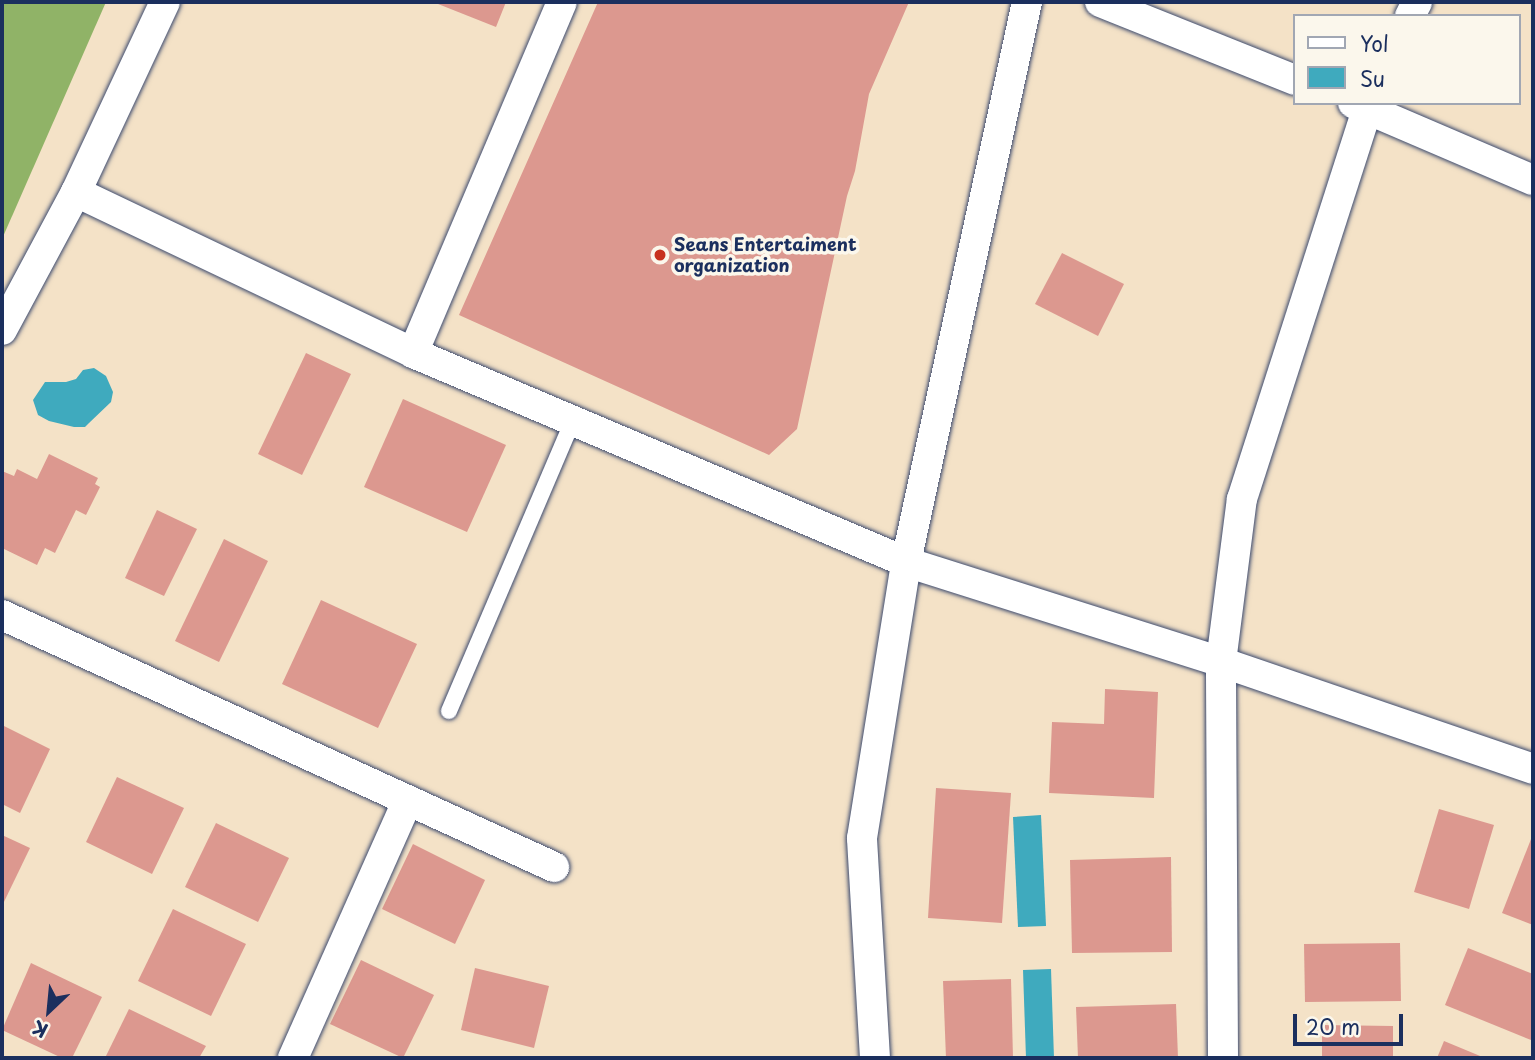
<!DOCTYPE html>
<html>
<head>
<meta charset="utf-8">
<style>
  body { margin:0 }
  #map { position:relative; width:1535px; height:1060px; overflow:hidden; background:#f4e2c7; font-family:"Playpen Sans",sans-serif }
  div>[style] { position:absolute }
  .forest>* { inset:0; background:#90b367 }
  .water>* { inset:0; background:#3faabe }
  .building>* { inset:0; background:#dc988f }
  .roads { filter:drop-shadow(0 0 2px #3c4a6e) drop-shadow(0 0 2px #3c4a6e) }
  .lane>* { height:16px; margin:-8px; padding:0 8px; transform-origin:8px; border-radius:8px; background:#fff }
  .street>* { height:30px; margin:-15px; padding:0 15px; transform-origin:15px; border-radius:15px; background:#fff }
  .dots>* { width:19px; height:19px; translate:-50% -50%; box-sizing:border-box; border:4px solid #fbf7ec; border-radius:50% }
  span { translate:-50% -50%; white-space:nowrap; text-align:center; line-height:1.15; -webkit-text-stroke:7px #fbf7ec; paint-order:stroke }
  .poi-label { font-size:18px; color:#1b2f5e; font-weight:700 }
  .left { translate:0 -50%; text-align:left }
  .frame { position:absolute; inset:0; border:4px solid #1b2f5e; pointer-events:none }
  .legend { position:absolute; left:1293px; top:14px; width:228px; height:91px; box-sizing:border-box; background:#fbf7ec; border:2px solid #a1a7b3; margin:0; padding:9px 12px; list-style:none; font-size:21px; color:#1b2f5e }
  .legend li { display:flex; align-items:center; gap:14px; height:35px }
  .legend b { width:35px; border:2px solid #a1a7b3 }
  .north { position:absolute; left:14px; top:976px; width:70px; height:70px; -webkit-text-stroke:5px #fbf7ec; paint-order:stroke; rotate:206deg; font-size:19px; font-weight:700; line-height:28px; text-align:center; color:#1b2f5e }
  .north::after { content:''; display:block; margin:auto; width:24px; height:32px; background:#1b2f5e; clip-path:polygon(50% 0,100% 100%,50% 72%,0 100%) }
  .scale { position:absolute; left:1293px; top:1014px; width:110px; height:32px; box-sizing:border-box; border:4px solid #1b2f5e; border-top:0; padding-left:9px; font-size:21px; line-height:24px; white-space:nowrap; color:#1b2f5e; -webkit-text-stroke:5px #fbf7ec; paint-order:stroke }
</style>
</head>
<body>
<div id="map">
  <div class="forest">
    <div style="clip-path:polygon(2px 2px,106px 2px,2px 239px)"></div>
  </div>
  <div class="water">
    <div style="clip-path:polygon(94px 368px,106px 376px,113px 392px,111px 402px,89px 423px,85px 427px,74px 427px,49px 421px,38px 415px,33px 400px,45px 382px,66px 382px,76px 379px,83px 370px)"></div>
    <div style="clip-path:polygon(1041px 815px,1046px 926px,1018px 927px,1013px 817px)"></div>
    <div style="clip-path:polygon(1051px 969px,1054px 1058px,1026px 1058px,1023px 970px)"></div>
  </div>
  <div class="building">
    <div style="clip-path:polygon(433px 2px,506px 2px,496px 27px)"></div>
    <div style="clip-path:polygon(598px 2px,909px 2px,869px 94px,855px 171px,847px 196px,797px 429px,769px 455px,459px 315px)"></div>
    <div style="clip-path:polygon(1062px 253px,1124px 284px,1098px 336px,1035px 304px)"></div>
    <div style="clip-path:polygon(306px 353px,351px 374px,302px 475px,258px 454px)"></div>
    <div style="clip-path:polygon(403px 399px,506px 445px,467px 532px,364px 487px)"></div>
    <div style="clip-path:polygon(49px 454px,98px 478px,95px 484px,100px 487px,86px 515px,76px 510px,55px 553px,45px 548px,37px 565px,2px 548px,2px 471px,14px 476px,17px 469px,37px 479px)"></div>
    <div style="clip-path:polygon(157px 510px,197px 529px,164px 596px,125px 578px)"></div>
    <div style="clip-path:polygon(224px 539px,268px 561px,219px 662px,175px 641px)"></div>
    <div style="clip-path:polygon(321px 600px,417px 644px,378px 728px,282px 684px)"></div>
    <div style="clip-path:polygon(1105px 689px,1158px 692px,1154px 798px,1049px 793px,1052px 722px,1104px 724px)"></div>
    <div style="clip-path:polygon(2px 725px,50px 749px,20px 813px,2px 804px)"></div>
    <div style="clip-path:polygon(117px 777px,184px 808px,152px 874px,86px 842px)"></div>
    <div style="clip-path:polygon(936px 788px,1011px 793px,1002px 923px,928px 918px)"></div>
    <div style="clip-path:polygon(1439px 809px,1494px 825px,1469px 909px,1414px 892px)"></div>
    <div style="clip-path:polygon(216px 823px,289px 858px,258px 922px,185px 887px)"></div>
    <div style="clip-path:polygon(1533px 834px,1533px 925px,1502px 913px)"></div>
    <div style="clip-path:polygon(2px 835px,30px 848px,2px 906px)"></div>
    <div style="clip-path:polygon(413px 844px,485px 880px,455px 944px,382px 909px)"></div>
    <div style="clip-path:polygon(1171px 857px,1172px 952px,1072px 953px,1070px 860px)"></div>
    <div style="clip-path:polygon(173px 909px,246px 944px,211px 1016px,138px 981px)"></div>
    <div style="clip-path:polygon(1400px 943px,1401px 1001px,1305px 1002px,1304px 944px)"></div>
    <div style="clip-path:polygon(1468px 948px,1533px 974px,1531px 1040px,1445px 1005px)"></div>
    <div style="clip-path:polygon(361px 960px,434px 995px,403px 1058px,330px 1024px)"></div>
    <div style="clip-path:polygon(31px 963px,102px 997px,72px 1058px,62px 1058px,2px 1030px)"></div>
    <div style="clip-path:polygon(475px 968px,549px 986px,534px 1048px,461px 1030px)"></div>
    <div style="clip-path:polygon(1011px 979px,1013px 1058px,946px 1058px,943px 981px)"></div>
    <div style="clip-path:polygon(1176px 1004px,1178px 1058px,1078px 1058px,1076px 1007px)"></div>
    <div style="clip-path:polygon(129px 1009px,206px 1046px,199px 1058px,105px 1058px)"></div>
    <div style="clip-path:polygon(1322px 1025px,1393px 1026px,1393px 1058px,1322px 1058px)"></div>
    <div style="clip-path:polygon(1444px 1041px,1485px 1058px,1437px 1058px)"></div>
  </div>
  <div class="roads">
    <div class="lane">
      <div style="left:449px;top:711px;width:316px;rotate:-66.9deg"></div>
    </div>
    <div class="street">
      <div style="left:1100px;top:2px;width:210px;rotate:21.8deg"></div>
      <div style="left:1410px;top:16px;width:16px;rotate:-63deg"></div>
      <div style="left:1353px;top:103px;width:196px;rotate:23.2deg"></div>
      <div style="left:76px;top:192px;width:373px;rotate:25.5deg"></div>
      <div style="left:413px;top:353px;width:535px;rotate:22.97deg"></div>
      <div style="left:906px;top:562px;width:330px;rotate:17.6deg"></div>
      <div style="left:1221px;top:662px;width:330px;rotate:18.9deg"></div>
      <div style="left:2px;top:330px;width:157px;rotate:-61.8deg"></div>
      <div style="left:76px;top:192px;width:210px;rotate:-64.9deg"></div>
      <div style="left:413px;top:353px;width:381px;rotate:-67deg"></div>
      <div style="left:2px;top:615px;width:607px;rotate:24.54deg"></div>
      <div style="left:293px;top:1058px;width:282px;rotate:-66deg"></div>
      <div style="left:875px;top:1058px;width:220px;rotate:-93.4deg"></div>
      <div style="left:862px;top:838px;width:279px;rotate:-80.9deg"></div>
      <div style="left:906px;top:562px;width:573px;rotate:-77.81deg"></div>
      <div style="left:1223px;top:1058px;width:396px;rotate:-90.3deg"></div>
      <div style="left:1221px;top:662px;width:164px;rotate:-82.7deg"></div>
      <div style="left:1242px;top:499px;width:416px;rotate:-72.2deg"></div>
    </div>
  </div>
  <div class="dots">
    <div style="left:660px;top:255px;background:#c8321e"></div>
  </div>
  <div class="poi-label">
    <span class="left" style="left:674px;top:255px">Seans Entertaiment<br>organization</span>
  </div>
  <div class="frame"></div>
  <ul class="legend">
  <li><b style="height:9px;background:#fff"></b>Yol</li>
  <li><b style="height:19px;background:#3faabe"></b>Su</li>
  </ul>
  <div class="north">K</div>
  <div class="scale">20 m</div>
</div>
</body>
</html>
